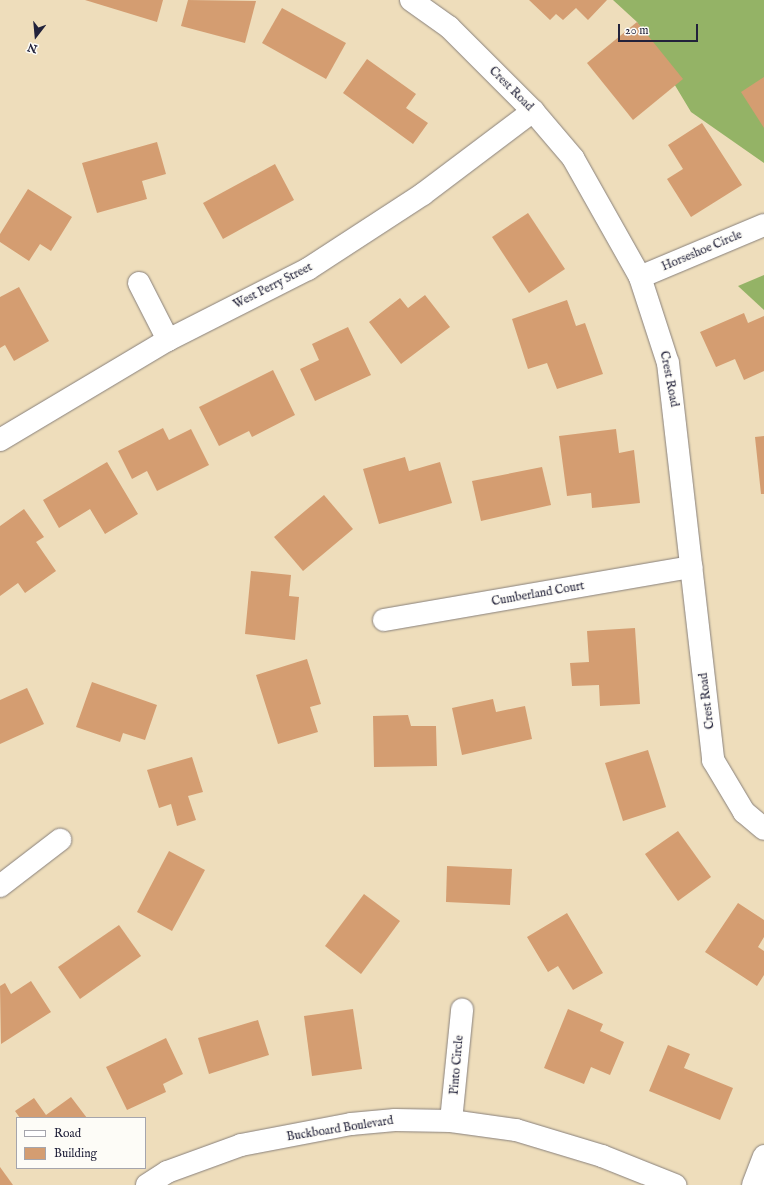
<!DOCTYPE html>
<html>
<head>
<meta charset="utf-8">
<style>
  body { margin:0 }
  #map { position:relative; width:764px; height:1185px; overflow:hidden; background:#edb; font-family:"IM FELL English",serif }
  div>[style] { position:absolute }
  .forest>* { inset:0; background:#94b366 }
  .building>* { inset:0; background:#d49d71 }
  .roads { filter:drop-shadow(0 0 1px #88807b) drop-shadow(0 0 1px #88807b) }
  .minor>* { height:22px; margin:-11px; padding:0 11px; transform-origin:11px; border-radius:11px; background:#fff }
  span { translate:-50% -50%; white-space:nowrap; text-align:center; line-height:1.15; -webkit-text-stroke:3px #fdfcf7; paint-order:stroke }
  .street-label { font-size:12px; color:#22223b }
  .legend { position:absolute; left:16px; top:1117px; width:130px; height:52px; box-sizing:border-box; background:#fdfcf7; border:1px solid #a5a5ac; margin:0; padding:5px 7px; list-style:none; font-size:12px; color:#22223b }
  .legend li { display:flex; align-items:center; gap:8px; height:20px }
  .legend b { width:20px; border:1px solid #a5a5ac }
  .north { position:absolute; left:16px; top:16px; width:40px; height:40px; -webkit-text-stroke:3px #fdfcf7; paint-order:stroke; rotate:196deg; font-size:11px; font-weight:700; line-height:16px; text-align:center; color:#22223b }
  .north::after { content:''; display:block; margin:auto; width:14px; height:18px; background:#22223b; clip-path:polygon(50% 0,100% 100%,50% 72%,0 100%) }
  .scale { position:absolute; left:618px; top:24px; width:80px; height:18px; box-sizing:border-box; border:2px solid #22223b; border-top:0; padding-left:5px; font-size:12px; line-height:14px; white-space:nowrap; color:#22223b; -webkit-text-stroke:3px #fdfcf7; paint-order:stroke }
</style>
</head>
<body>
<div id="map">
  <div class="forest">
    <div style="clip-path:polygon(613px 0,764px 0,764px 163px,691px 112px,637px 22px)"></div>
    <div style="clip-path:polygon(764px 275px,764px 310px,738px 286px)"></div>
  </div>
  <div class="building">
    <div style="clip-path:polygon(85px 0,163px 0,157px 22px)"></div>
    <div style="clip-path:polygon(188px 0,256px 1px,245px 43px,181px 26px)"></div>
    <div style="clip-path:polygon(529px 0,607px 0,588px 20px,576px 8px,563px 20px,556px 14px,550px 20px)"></div>
    <div style="clip-path:polygon(282px 8px,346px 43px,326px 79px,262px 43px)"></div>
    <div style="clip-path:polygon(637px 22px,683px 79px,633px 120px,587px 63px)"></div>
    <div style="clip-path:polygon(367px 59px,416px 94px,406px 108px,428px 123px,413px 144px,343px 93px)"></div>
    <div style="clip-path:polygon(764px 77px,764px 128px,741px 92px)"></div>
    <div style="clip-path:polygon(702px 123px,742px 185px,691px 217px,667px 179px,683px 169px,668px 145px)"></div>
    <div style="clip-path:polygon(157px 142px,166px 174px,142px 181px,147px 199px,97px 213px,82px 163px)"></div>
    <div style="clip-path:polygon(275px 164px,294px 200px,223px 239px,203px 203px)"></div>
    <div style="clip-path:polygon(28px 189px,72px 217px,51px 251px,40px 244px,29px 261px,0 242px,0 234px)"></div>
    <div style="clip-path:polygon(528px 213px,565px 269px,529px 293px,492px 237px)"></div>
    <div style="clip-path:polygon(19px 287px,49px 341px,14px 361px,5px 345px,0 348px,0 297px)"></div>
    <div style="clip-path:polygon(425px 295px,450px 327px,401px 364px,369px 322px,400px 298px,408px 308px)"></div>
    <div style="clip-path:polygon(567px 300px,576px 326px,585px 323px,603px 374px,557px 389px,547px 363px,528px 369px,512px 319px)"></div>
    <div style="clip-path:polygon(744px 313px,748px 323px,764px 316px,764px 371px,744px 380px,735px 359px,716px 367px,700px 332px)"></div>
    <div style="clip-path:polygon(348px 327px,371px 375px,315px 401px,300px 369px,319px 360px,312px 344px)"></div>
    <div style="clip-path:polygon(273px 370px,295px 415px,252px 437px,249px 431px,219px 446px,199px 407px)"></div>
    <div style="clip-path:polygon(163px 428px,169px 440px,191px 429px,209px 465px,157px 491px,147px 471px,132px 479px,118px 451px)"></div>
    <div style="clip-path:polygon(616px 429px,619px 453px,634px 450px,640px 503px,592px 508px,591px 493px,567px 496px,559px 436px)"></div>
    <div style="clip-path:polygon(764px 436px,764px 494px,761px 494px,755px 437px)"></div>
    <div style="clip-path:polygon(405px 457px,409px 471px,440px 462px,452px 503px,379px 524px,363px 469px)"></div>
    <div style="clip-path:polygon(107px 462px,138px 514px,105px 534px,90px 509px,59px 528px,43px 500px)"></div>
    <div style="clip-path:polygon(542px 467px,551px 505px,481px 521px,472px 481px)"></div>
    <div style="clip-path:polygon(324px 495px,353px 529px,303px 571px,274px 537px)"></div>
    <div style="clip-path:polygon(24px 509px,44px 537px,36px 542px,56px 571px,25px 593px,18px 583px,0 596px,0 526px)"></div>
    <div style="clip-path:polygon(251px 571px,291px 575px,289px 596px,299px 597px,295px 640px,245px 634px)"></div>
    <div style="clip-path:polygon(635px 628px,640px 704px,600px 706px,599px 685px,572px 686px,570px 663px,589px 662px,587px 631px)"></div>
    <div style="clip-path:polygon(307px 659px,321px 704px,310px 707px,318px 732px,278px 744px,256px 675px)"></div>
    <div style="clip-path:polygon(92px 682px,157px 705px,145px 740px,123px 733px,120px 742px,76px 727px)"></div>
    <div style="clip-path:polygon(27px 688px,44px 724px,0 744px,0 700px)"></div>
    <div style="clip-path:polygon(493px 699px,496px 712px,525px 706px,532px 739px,462px 755px,452px 708px)"></div>
    <div style="clip-path:polygon(408px 715px,411px 726px,436px 726px,437px 766px,374px 767px,373px 716px)"></div>
    <div style="clip-path:polygon(648px 750px,666px 807px,623px 821px,605px 763px)"></div>
    <div style="clip-path:polygon(192px 757px,203px 792px,188px 796px,196px 820px,177px 826px,171px 804px,159px 808px,147px 770px)"></div>
    <div style="clip-path:polygon(678px 831px,711px 877px,678px 901px,645px 854px)"></div>
    <div style="clip-path:polygon(169px 851px,205px 870px,172px 931px,137px 912px)"></div>
    <div style="clip-path:polygon(447px 866px,512px 869px,510px 905px,446px 902px)"></div>
    <div style="clip-path:polygon(364px 894px,400px 921px,361px 974px,325px 946px)"></div>
    <div style="clip-path:polygon(738px 903px,764px 920px,764px 937px,758px 947px,764px 951px,764px 975px,757px 986px,705px 952px)"></div>
    <div style="clip-path:polygon(567px 913px,603px 973px,573px 990px,558px 966px,548px 972px,527px 937px)"></div>
    <div style="clip-path:polygon(119px 925px,141px 956px,80px 999px,58px 967px)"></div>
    <div style="clip-path:polygon(31px 981px,51px 1012px,1px 1044px,0 986px,5px 983px,11px 994px)"></div>
    <div style="clip-path:polygon(353px 1009px,362px 1069px,312px 1076px,304px 1016px)"></div>
    <div style="clip-path:polygon(568px 1009px,603px 1024px,600px 1031px,624px 1042px,610px 1075px,591px 1067px,584px 1084px,544px 1068px)"></div>
    <div style="clip-path:polygon(258px 1020px,269px 1055px,209px 1074px,198px 1038px)"></div>
    <div style="clip-path:polygon(166px 1038px,183px 1074px,163px 1084px,166px 1092px,127px 1110px,106px 1067px)"></div>
    <div style="clip-path:polygon(668px 1045px,690px 1054px,684px 1068px,733px 1088px,720px 1120px,649px 1091px)"></div>
    <div style="clip-path:polygon(71px 1097px,87px 1118px,20px 1118px,15px 1111px,34px 1098px,46px 1115px)"></div>
    <div style="clip-path:polygon(0 1167px,13px 1185px,0 1185px)"></div>
  </div>
  <div class="roads">
    <div class="minor">
      <div style="left:411px;top:0;width:47px;rotate:35.4deg"></div>
      <div style="left:449px;top:27px;width:119px;rotate:45deg"></div>
      <div style="left:533px;top:111px;width:62px;rotate:49.6deg"></div>
      <div style="left:573px;top:158px;width:137px;rotate:60.6deg"></div>
      <div style="left:640px;top:277px;width:90px;rotate:72deg"></div>
      <div style="left:668px;top:363px;width:400px;rotate:83.5deg"></div>
      <div style="left:713px;top:760px;width:61px;rotate:59.2deg"></div>
      <div style="left:744px;top:812px;width:26px;rotate:40deg"></div>
      <div style="left:640px;top:277px;width:134px;rotate:-22.8deg"></div>
      <div style="left:139px;top:283px;width:64px;rotate:63deg"></div>
      <div style="left:0;top:440px;width:196px;rotate:-30.8deg"></div>
      <div style="left:168px;top:340px;width:157px;rotate:-26.9deg"></div>
      <div style="left:308px;top:269px;width:137px;rotate:-33.1deg"></div>
      <div style="left:423px;top:194px;width:138px;rotate:-37deg"></div>
      <div style="left:384px;top:620px;width:312px;rotate:-9.8deg"></div>
      <div style="left:0;top:886px;width:76px;rotate:-37.5deg"></div>
      <div style="left:451px;top:1121px;width:112px;rotate:-84.3deg"></div>
      <div style="left:147px;top:1185px;width:24px;rotate:-33deg"></div>
      <div style="left:167px;top:1172px;width:79px;rotate:-20deg"></div>
      <div style="left:241px;top:1145px;width:112px;rotate:-10.8deg"></div>
      <div style="left:351px;top:1124px;width:44px;rotate:-5.2deg"></div>
      <div style="left:395px;top:1120px;width:56px;rotate:1deg"></div>
      <div style="left:451px;top:1121px;width:66px;rotate:7.9deg"></div>
      <div style="left:516px;top:1130px;width:90px;rotate:16.8deg"></div>
      <div style="left:602px;top:1156px;width:79px;rotate:21.7deg"></div>
      <div style="left:753px;top:1185px;width:31px;rotate:-69deg"></div>
    </div>
  </div>
  <div class="street-label">
    <span style="left:511px;top:89px;rotate:45deg">Crest Road</span>
    <span style="left:702px;top:251px;rotate:-23deg">Horseshoe Circle</span>
    <span style="left:273px;top:286px;rotate:-27deg">West Perry Street</span>
    <span style="left:669px;top:379px;rotate:79deg">Crest Road</span>
    <span style="left:538px;top:594px;rotate:-10deg">Cumberland Court</span>
    <span style="left:707px;top:701px;rotate:-97deg">Crest Road</span>
    <span style="left:457px;top:1065px;rotate:-85deg">Pinto Circle</span>
    <span style="left:340px;top:1129px;rotate:-9deg">Buckboard Boulevard</span>
  </div>
  <ul class="legend">
  <li><b style="height:5px;background:#fff"></b>Road</li>
  <li><b style="height:11px;background:#d49d71"></b>Building</li>
  </ul>
  <div class="north">N</div>
  <div class="scale">20 m</div>
</div>
</body>
</html>
